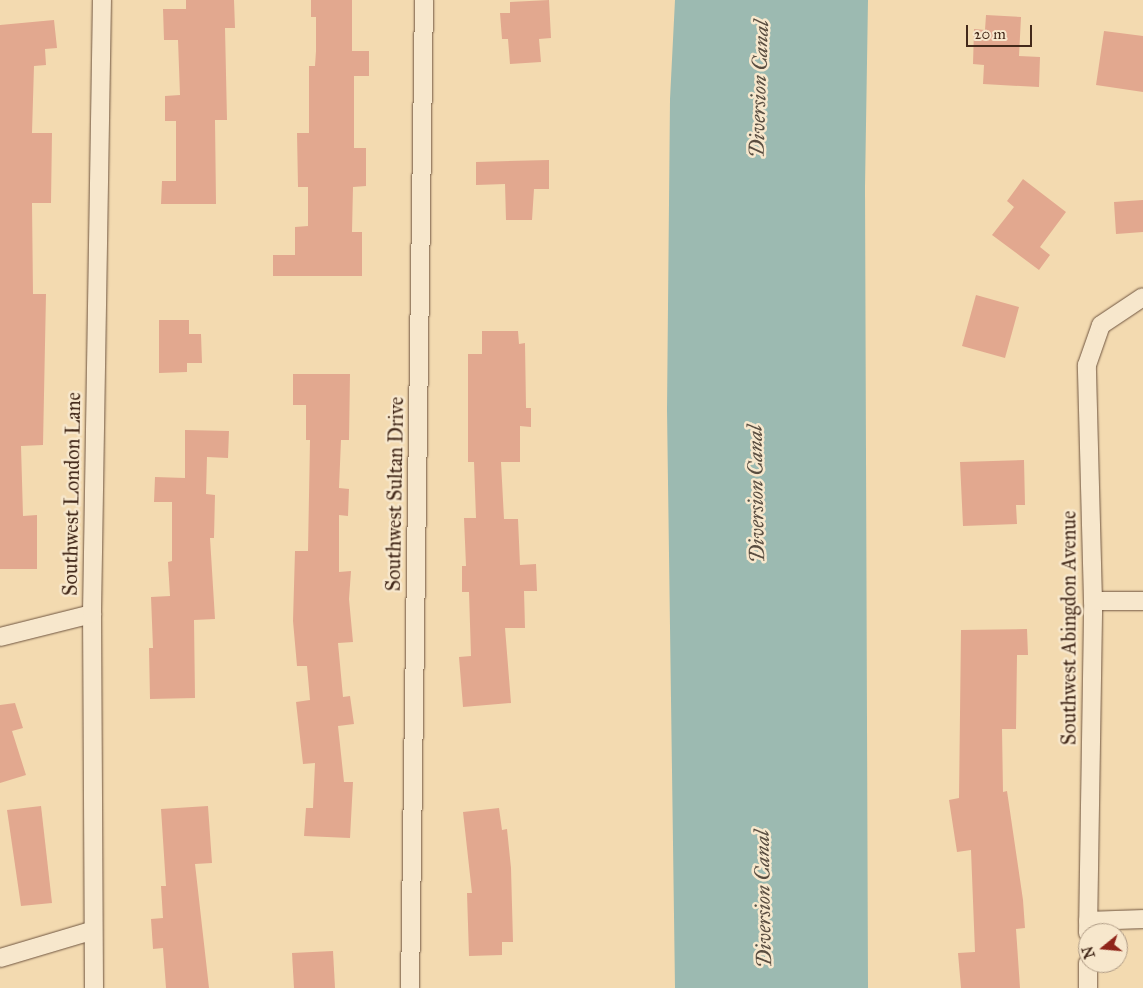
<!DOCTYPE html>
<html>
<head>
<meta charset="utf-8">
<style>
  body { margin:0 }
  #map { position:relative; width:1143px; height:988px; overflow:hidden; background:#f3dab0; font-family:"IM FELL Great Primer",serif }
  div>[style] { position:absolute }
  .water>* { inset:0; background:#9cbab1 }
  .building>* { inset:0; background:#e2a88f }
  .roads { filter:drop-shadow(0 0 1px #6f5540) drop-shadow(0 0 1px #6f5540) }
  .street>* { height:18px; margin:-9px; padding:0 9px; transform-origin:9px; border-radius:9px; background:#f7e7cc }
  span { translate:-50% -50%; white-space:nowrap; text-align:center; line-height:1.15; -webkit-text-stroke:5px #f7e7cc; paint-order:stroke }
  .street-label { font-size:20px; color:#43291a }
  .water-label { font-size:21px; color:#594d40; font-style:italic }
  .north { position:absolute; left:1078px; top:923px; width:50px; height:50px; box-sizing:border-box; background:#f7e7cc; border:1px solid #af9b85; border-radius:50%; rotate:253deg; font-size:14px; font-weight:700; line-height:20px; text-align:center; color:#43291a }
  .north::after { content:''; display:block; margin:auto; width:18px; height:22px; background:#8f2418; clip-path:polygon(50% 0,100% 100%,50% 72%,0 100%) }
  .scale { position:absolute; left:966px; top:25px; width:66px; height:22px; box-sizing:border-box; border:2px solid #43291a; border-top:0; padding-left:6px; font-size:15px; line-height:18px; white-space:nowrap; color:#43291a; -webkit-text-stroke:4px #f7e7cc; paint-order:stroke }
</style>
</head>
<body>
<div id="map">
  <div class="water">
    <div style="clip-path:polygon(675px 0,868px 0,865px 187px,868px 988px,675px 988px,667px 410px,670px 99px)"></div>
  </div>
  <div class="building">
    <div style="clip-path:polygon(186px 0,234px 0,235px 28px,225px 28px,227px 120px,215px 120px,216px 204px,161px 204px,162px 181px,176px 181px,176px 121px,165px 121px,165px 96px,180px 95px,178px 40px,164px 40px,163px 9px,186px 9px)"></div>
    <div style="clip-path:polygon(311px 0,352px 0,352px 51px,369px 51px,369px 76px,354px 76px,354px 148px,366px 148px,366px 186px,353px 187px,352px 232px,362px 232px,362px 276px,273px 276px,273px 255px,295px 255px,295px 227px,308px 226px,308px 187px,298px 187px,297px 133px,309px 133px,309px 66px,315px 66px,316px 51px,316px 17px,311px 17px)"></div>
    <div style="clip-path:polygon(549px 0,551px 38px,539px 39px,541px 62px,510px 64px,508px 39px,502px 39px,500px 13px,510px 13px,510px 2px)"></div>
    <div style="clip-path:polygon(986px 15px,1021px 17px,1019px 56px,1040px 57px,1039px 87px,983px 84px,984px 65px,973px 64px,974px 29px,985px 30px)"></div>
    <div style="clip-path:polygon(54px 20px,57px 48px,45px 49px,46px 65px,34px 66px,32px 133px,52px 133px,51px 203px,32px 203px,33px 294px,46px 294px,43px 445px,21px 446px,23px 516px,37px 515px,37px 569px,0 569px,0 25px)"></div>
    <div style="clip-path:polygon(1104px 31px,1143px 36px,1143px 92px,1096px 85px)"></div>
    <div style="clip-path:polygon(549px 160px,549px 189px,534px 189px,532px 220px,506px 220px,505px 184px,476px 185px,476px 162px)"></div>
    <div style="clip-path:polygon(1023px 179px,1066px 212px,1040px 247px,1050px 255px,1039px 270px,992px 235px,1014px 207px,1007px 201px)"></div>
    <div style="clip-path:polygon(1143px 200px,1143px 232px,1116px 234px,1114px 202px)"></div>
    <div style="clip-path:polygon(976px 295px,1019px 307px,1005px 358px,962px 346px)"></div>
    <div style="clip-path:polygon(159px 320px,189px 320px,189px 334px,201px 334px,202px 363px,187px 363px,187px 372px,159px 373px)"></div>
    <div style="clip-path:polygon(482px 331px,518px 331px,519px 344px,525px 343px,526px 408px,531px 408px,531px 427px,520px 426px,520px 462px,501px 462px,504px 519px,518px 519px,520px 565px,536px 564px,537px 591px,524px 591px,525px 628px,505px 628px,511px 703px,463px 707px,459px 657px,471px 656px,469px 592px,462px 592px,462px 566px,466px 566px,464px 518px,476px 518px,474px 462px,468px 462px,468px 354px,482px 354px)"></div>
    <div style="clip-path:polygon(293px 374px,350px 374px,349px 440px,341px 440px,339px 488px,349px 489px,348px 516px,339px 515px,339px 572px,351px 571px,349px 599px,353px 642px,338px 643px,343px 697px,350px 696px,354px 724px,338px 726px,344px 782px,353px 782px,350px 838px,304px 836px,306px 808px,313px 808px,315px 763px,303px 764px,296px 702px,310px 700px,307px 666px,297px 666px,293px 621px,295px 551px,308px 551px,310px 440px,306px 440px,306px 405px,293px 405px)"></div>
    <div style="clip-path:polygon(185px 430px,229px 431px,228px 458px,207px 457px,206px 494px,215px 495px,214px 538px,210px 538px,215px 619px,194px 620px,195px 698px,150px 699px,149px 648px,153px 648px,151px 597px,170px 596px,168px 562px,172px 561px,172px 502px,154px 502px,155px 477px,185px 478px)"></div>
    <div style="clip-path:polygon(1024px 460px,1025px 505px,1016px 505px,1017px 524px,963px 526px,960px 462px)"></div>
    <div style="clip-path:polygon(1027px 629px,1028px 655px,1017px 655px,1016px 729px,1002px 729px,1003px 792px,1007px 791px,1023px 900px,1025px 928px,1016px 929px,1020px 988px,961px 988px,958px 953px,975px 952px,971px 850px,957px 852px,949px 800px,959px 798px,961px 630px)"></div>
    <div style="clip-path:polygon(15px 703px,23px 728px,12px 731px,26px 775px,0 783px,0 705px)"></div>
    <div style="clip-path:polygon(41px 806px,52px 903px,21px 906px,7px 810px)"></div>
    <div style="clip-path:polygon(208px 806px,212px 863px,195px 864px,209px 988px,166px 988px,163px 948px,153px 949px,151px 919px,163px 918px,161px 886px,166px 886px,161px 809px)"></div>
    <div style="clip-path:polygon(499px 808px,502px 830px,507px 829px,511px 868px,513px 942px,502px 942px,502px 955px,469px 956px,467px 893px,472px 893px,463px 812px)"></div>
    <div style="clip-path:polygon(333px 951px,335px 988px,294px 988px,292px 953px)"></div>
  </div>
  <div class="roads">
    <div class="street">
      <div style="left:1093px;top:601px;width:50px"></div>
      <div style="left:0;top:637px;width:95px;rotate:-14deg"></div>
      <div style="left:1088px;top:921px;width:55px;rotate:-2.1deg"></div>
      <div style="left:1088px;top:933px;width:332px;rotate:-89.1deg"></div>
      <div style="left:1093px;top:601px;width:236px;rotate:-91.5deg"></div>
      <div style="left:1087px;top:365px;width:42px;rotate:-70.7deg"></div>
      <div style="left:1101px;top:325px;width:50px;rotate:-33.7deg"></div>
      <div style="left:0;top:958px;width:95px;rotate:-16.5deg"></div>
      <div style="left:94px;top:988px;width:374px;rotate:-90.3deg"></div>
      <div style="left:92px;top:614px;width:614px;rotate:-89.07deg"></div>
      <div style="left:410px;top:988px;width:988px;rotate:-89.19deg"></div>
      <div style="left:1088px;top:988px;width:25px;rotate:-90deg"></div>
    </div>
  </div>
  <div class="street-label">
    <span style="left:72px;top:494px;rotate:-89deg">Southwest London Lane</span>
    <span style="left:395px;top:494px;rotate:-89deg">Southwest Sultan Drive</span>
    <span style="left:1069px;top:628px;rotate:-90deg">Southwest Abingdon Avenue</span>
  </div>
  <div class="water-label">
    <span style="left:759px;top:89px;rotate:-88deg">Diversion Canal</span>
    <span style="left:756px;top:494px;rotate:-91deg">Diversion Canal</span>
    <span style="left:763px;top:899px;rotate:-91deg">Diversion Canal</span>
  </div>
  <div class="north">N</div>
  <div class="scale">20 m</div>
</div>
</body>
</html>
